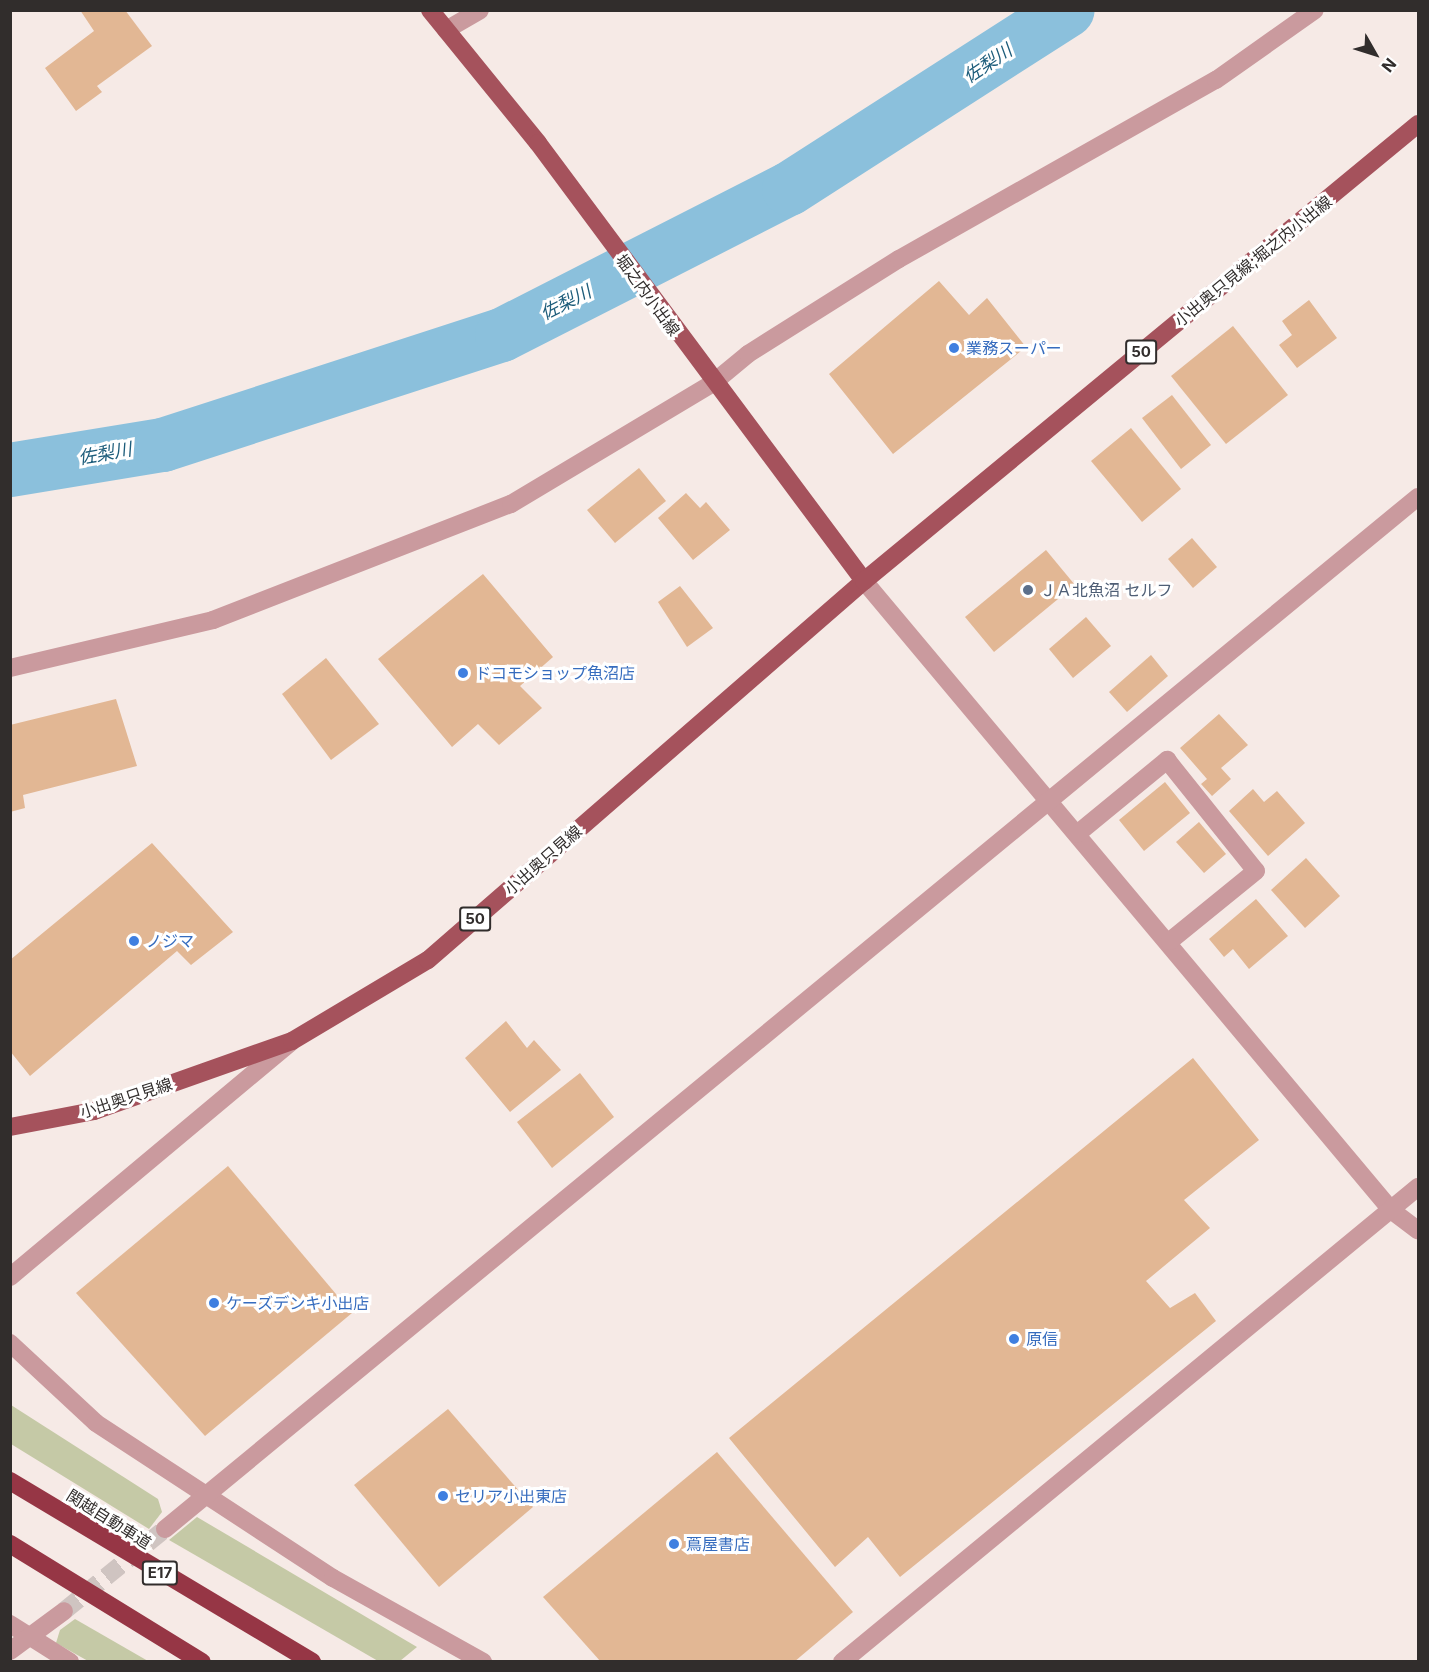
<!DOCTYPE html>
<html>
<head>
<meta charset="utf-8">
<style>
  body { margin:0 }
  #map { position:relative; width:1429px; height:1672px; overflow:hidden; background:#f6eae6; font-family:Inter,"Noto Sans JP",sans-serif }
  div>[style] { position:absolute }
  .green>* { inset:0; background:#c5c9a6 }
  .river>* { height:54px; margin:-27px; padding:0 27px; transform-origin:27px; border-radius:27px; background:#8bc0dc }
  .building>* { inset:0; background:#e2b794 }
  .minor-tunnel>* { height:18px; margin-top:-9px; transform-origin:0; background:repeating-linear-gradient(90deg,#cfc4c1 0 18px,transparent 0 27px) }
  .minor>* { height:18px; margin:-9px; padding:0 9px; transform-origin:9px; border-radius:9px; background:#ca9a9e }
  .major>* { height:18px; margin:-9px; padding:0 9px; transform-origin:9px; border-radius:9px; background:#a5525c }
  .highway>* { height:18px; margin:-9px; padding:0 9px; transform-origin:9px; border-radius:9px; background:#963645 }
  .dots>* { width:16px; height:16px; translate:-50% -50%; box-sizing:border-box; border:3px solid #fff; border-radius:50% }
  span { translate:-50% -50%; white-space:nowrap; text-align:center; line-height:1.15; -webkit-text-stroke:6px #fff; paint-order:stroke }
  .shield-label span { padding:2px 4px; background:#fff; border:2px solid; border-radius:4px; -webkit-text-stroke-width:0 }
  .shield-label { font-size:15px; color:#312d2c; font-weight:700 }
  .street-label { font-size:16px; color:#312d2c }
  .shop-label { font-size:16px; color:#366cbe }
  .left { translate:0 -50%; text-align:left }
  .service-label { font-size:16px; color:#4e5e75 }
  .water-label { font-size:18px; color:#1c5c7a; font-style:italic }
  .frame { position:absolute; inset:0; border:12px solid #312d2c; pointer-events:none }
  .north { position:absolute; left:1345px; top:24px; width:60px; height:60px; -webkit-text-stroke:4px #fff; paint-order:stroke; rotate:129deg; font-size:16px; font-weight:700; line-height:24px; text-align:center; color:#312d2c }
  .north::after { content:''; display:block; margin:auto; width:21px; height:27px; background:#312d2c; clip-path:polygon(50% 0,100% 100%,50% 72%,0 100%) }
</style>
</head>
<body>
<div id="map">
  <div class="green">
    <div style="clip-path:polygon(11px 1405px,158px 1499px,162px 1512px,149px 1529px,11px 1444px)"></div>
    <div style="clip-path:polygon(197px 1517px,417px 1647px,400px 1661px,378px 1661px,169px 1540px)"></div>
    <div style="clip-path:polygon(75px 1619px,148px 1661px,88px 1661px,56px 1643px,60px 1630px)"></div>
  </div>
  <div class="river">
    <div style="left:10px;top:470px;width:155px;rotate:-9.3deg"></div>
    <div style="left:163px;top:445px;width:356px;rotate:-18deg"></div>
    <div style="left:502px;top:335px;width:322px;rotate:-27deg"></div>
    <div style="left:789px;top:189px;width:331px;rotate:-32.7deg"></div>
  </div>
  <div class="building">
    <div style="clip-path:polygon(80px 10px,125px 10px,152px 46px,97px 86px,102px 92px,76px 111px,45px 68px,94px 31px)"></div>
    <div style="clip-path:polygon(939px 281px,969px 315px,987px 298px,1026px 347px,893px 454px,829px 374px)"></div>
    <div style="clip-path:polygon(1309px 300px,1337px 338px,1297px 368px,1279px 345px,1292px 335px,1282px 321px)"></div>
    <div style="clip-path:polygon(1233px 326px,1288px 395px,1226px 444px,1171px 376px)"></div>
    <div style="clip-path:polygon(1172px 395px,1211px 445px,1181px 469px,1142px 418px)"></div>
    <div style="clip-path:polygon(1131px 428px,1181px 489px,1142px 522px,1091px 461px)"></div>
    <div style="clip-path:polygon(639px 468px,666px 501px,615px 543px,587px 510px)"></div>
    <div style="clip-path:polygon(686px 493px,700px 508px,706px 502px,730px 530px,693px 560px,658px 518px)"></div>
    <div style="clip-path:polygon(1192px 538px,1217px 567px,1193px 588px,1168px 559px)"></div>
    <div style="clip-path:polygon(1046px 550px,1075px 585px,994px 652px,965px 617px)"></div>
    <div style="clip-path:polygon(483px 574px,553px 657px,520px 686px,542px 708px,499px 745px,478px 724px,452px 747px,378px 659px)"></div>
    <div style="clip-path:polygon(680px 586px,713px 628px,687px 647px,658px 602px)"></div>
    <div style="clip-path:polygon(1086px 617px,1111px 646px,1073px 678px,1049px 649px)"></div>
    <div style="clip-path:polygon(1151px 655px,1168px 676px,1127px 712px,1109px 692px)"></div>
    <div style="clip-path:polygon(326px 658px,379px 724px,331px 760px,282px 694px)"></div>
    <div style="clip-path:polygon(116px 699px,137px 766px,23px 795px,25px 808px,10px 812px,10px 725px)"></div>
    <div style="clip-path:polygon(1219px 714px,1248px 745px,1221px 768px,1231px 779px,1212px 796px,1201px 784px,1207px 779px,1180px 748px)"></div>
    <div style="clip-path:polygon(1165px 782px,1190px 813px,1144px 851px,1119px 820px)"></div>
    <div style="clip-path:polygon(1253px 789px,1264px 802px,1277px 791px,1305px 823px,1268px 856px,1229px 811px)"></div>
    <div style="clip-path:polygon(1199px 822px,1226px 854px,1204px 873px,1176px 842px)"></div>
    <div style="clip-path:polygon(152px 843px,233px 932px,191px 965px,177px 951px,30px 1076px,10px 1051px,10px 960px)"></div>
    <div style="clip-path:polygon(1306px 858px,1340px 896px,1305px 928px,1271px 890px)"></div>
    <div style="clip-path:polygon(1256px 899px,1288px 936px,1249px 969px,1233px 949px,1224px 957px,1209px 939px)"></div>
    <div style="clip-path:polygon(506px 1021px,527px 1048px,534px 1040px,561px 1070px,510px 1112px,465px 1058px)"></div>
    <div style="clip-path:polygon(1193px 1058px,1259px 1140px,1184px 1200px,1210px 1228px,1146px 1281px,1170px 1308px,1195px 1293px,1216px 1321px,900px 1577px,868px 1537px,835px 1567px,729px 1438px)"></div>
    <div style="clip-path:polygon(580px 1073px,614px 1117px,552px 1168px,517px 1122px)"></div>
    <div style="clip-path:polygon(228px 1166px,352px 1313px,205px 1436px,76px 1293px)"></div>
    <div style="clip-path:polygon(448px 1409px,533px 1507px,439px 1587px,354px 1485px)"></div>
    <div style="clip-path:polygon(717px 1452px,853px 1612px,794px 1662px,601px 1662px,543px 1597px)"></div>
  </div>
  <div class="minor-tunnel">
    <div style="left:64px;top:1611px;width:130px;rotate:-39.1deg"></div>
  </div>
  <div class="minor">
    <div style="left:446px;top:30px;width:39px;rotate:-30deg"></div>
    <div style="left:864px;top:581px;width:821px;rotate:50.04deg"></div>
    <div style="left:1391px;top:1210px;width:34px;rotate:37deg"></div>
    <div style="left:10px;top:668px;width:209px;rotate:-13.3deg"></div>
    <div style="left:213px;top:620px;width:320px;rotate:-21.3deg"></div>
    <div style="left:511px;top:504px;width:235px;rotate:-30.9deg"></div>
    <div style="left:713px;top:383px;width:45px;rotate:-39.6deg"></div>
    <div style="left:748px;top:354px;width:178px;rotate:-32.2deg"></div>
    <div style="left:899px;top:259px;width:364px;rotate:-29.5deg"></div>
    <div style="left:1216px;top:80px;width:121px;rotate:-35.3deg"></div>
    <div style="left:1077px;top:834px;width:117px;rotate:-39.4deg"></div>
    <div style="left:1167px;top:760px;width:142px;rotate:51.3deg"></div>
    <div style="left:1256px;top:871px;width:111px;rotate:140.9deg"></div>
    <div style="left:10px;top:1277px;width:366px;rotate:-39.9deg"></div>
    <div style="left:10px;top:1343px;width:117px;rotate:42.9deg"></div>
    <div style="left:96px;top:1423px;width:283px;rotate:33.2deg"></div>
    <div style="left:333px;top:1578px;width:172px;rotate:29.2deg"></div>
    <div style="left:165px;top:1529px;width:1623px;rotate:-39.48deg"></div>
    <div style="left:10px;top:1624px;width:71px;rotate:32.3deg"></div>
    <div style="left:10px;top:1651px;width:67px;rotate:-36.5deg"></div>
    <div style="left:842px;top:1662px;width:747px;rotate:-39.51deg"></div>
  </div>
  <div class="major">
    <div style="left:430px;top:10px;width:171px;rotate:50.9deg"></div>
    <div style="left:538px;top:143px;width:546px;rotate:53.34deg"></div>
    <div style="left:10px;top:1127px;width:86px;rotate:-10.8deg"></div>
    <div style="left:94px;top:1111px;width:210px;rotate:-19.5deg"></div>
    <div style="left:292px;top:1041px;width:158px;rotate:-30.8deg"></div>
    <div style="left:428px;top:960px;width:578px;rotate:-41deg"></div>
    <div style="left:864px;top:581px;width:718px;rotate:-39.52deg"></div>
  </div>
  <div class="highway">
    <div style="left:10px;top:1481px;width:352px;rotate:30.9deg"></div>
    <div style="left:10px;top:1544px;width:225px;rotate:31.6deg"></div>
  </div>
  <div class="dots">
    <div style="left:954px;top:348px;background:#3f7fe0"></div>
    <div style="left:1028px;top:590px;background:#5c6f8a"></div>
    <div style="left:463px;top:673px;background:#3f7fe0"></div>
    <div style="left:134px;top:941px;background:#3f7fe0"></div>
    <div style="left:214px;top:1303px;background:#3f7fe0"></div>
    <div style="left:1014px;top:1339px;background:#3f7fe0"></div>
    <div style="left:443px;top:1496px;background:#3f7fe0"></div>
    <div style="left:674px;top:1544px;background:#3f7fe0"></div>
  </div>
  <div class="shield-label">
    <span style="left:1141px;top:352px">50</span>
    <span style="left:475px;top:919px">50</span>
    <span style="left:160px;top:1573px">E17</span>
  </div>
  <div class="street-label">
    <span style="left:1253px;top:261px;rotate:-39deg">小出奥只見線;堀之内小出線</span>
    <span style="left:648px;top:295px;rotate:54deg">堀之内小出線</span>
    <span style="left:543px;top:860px;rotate:-41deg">小出奥只見線</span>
    <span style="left:126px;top:1098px;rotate:-18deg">小出奥只見線</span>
    <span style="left:109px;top:1519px;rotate:32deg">関越自動車道</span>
  </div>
  <div class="shop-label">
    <span class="left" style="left:966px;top:348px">業務スーパー</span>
    <span class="left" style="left:475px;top:673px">ドコモショップ魚沼店</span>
    <span class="left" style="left:146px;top:941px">ノジマ</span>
    <span class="left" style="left:226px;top:1303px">ケーズデンキ小出店</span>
    <span class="left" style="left:1026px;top:1339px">原信</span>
    <span class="left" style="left:455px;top:1496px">セリア小出東店</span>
    <span class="left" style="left:686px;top:1544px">蔦屋書店</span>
  </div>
  <div class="service-label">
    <span class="left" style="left:1040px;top:590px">ＪＡ北魚沼 セルフ</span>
  </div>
  <div class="water-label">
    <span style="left:988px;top:64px;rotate:-34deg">佐梨川</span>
    <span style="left:566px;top:303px;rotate:-27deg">佐梨川</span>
    <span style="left:105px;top:454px;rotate:-10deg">佐梨川</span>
  </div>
  <div class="frame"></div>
  <div class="north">N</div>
</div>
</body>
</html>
